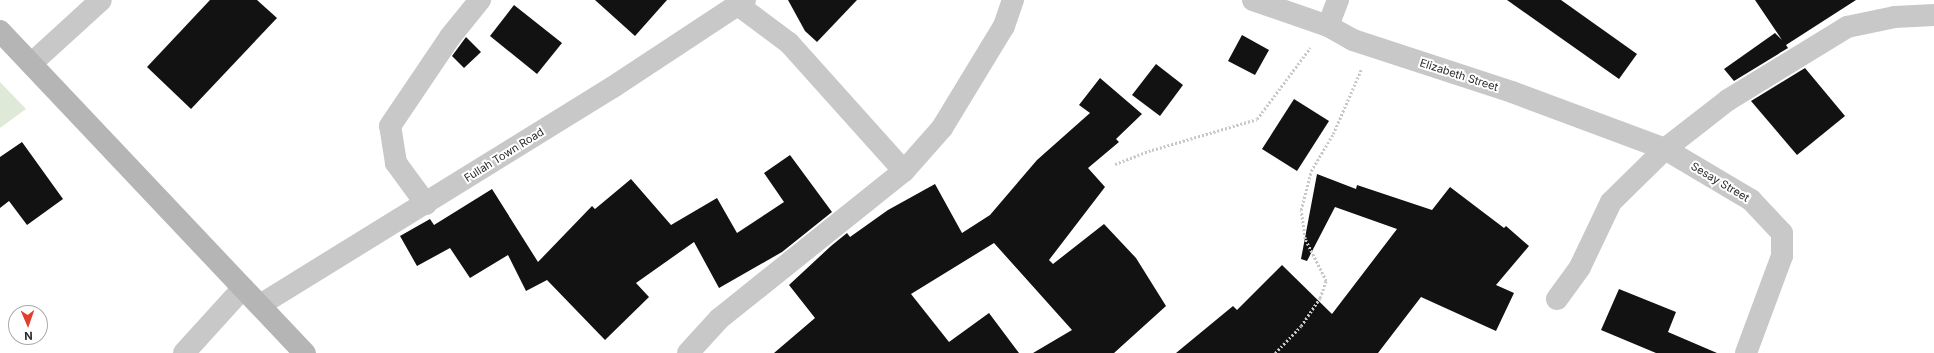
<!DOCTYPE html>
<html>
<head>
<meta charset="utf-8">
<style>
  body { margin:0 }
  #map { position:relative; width:1934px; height:353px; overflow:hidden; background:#fff; font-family:Inter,sans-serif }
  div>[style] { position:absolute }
  .green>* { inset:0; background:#dfe9d8 }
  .building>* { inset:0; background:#121212 }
  .path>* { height:2.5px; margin-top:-1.25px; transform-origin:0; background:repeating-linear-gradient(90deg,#c8c8c8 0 2px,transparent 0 4px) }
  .street>* { height:22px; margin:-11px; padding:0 11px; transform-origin:11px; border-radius:11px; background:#c8c8c8 }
  .secondary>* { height:22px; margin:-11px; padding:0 11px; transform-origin:11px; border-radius:11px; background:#b5b5b5 }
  span { translate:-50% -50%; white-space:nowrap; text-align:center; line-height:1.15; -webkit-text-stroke:4px #fff; paint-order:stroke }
  .street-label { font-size:11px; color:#2b2b2b }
  .north { position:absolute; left:8px; top:305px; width:40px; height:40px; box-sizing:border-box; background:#fff; border:1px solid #aaa; border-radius:50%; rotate:178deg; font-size:11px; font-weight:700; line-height:16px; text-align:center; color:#2b2b2b }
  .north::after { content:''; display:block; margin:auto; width:14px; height:18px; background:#e33d2d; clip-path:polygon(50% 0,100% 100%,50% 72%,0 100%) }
</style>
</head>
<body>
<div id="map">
  <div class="green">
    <div style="clip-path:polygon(0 82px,26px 109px,0 128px)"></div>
  </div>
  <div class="building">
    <div style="clip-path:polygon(210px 0,257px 0,277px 18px,191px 109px,147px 67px)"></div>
    <div style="clip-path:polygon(595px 0,667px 0,635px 36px)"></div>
    <div style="clip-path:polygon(788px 0,857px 0,817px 42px,805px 31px)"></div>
    <div style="clip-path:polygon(1507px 0,1561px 0,1637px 54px,1619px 79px)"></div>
    <div style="clip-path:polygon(1755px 0,1856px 0,1786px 45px,1788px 48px,1734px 81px,1724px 69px,1775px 33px,1782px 40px)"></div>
    <div style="clip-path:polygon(514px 5px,562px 43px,537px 74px,490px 36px)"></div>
    <div style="clip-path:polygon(1242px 35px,1269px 50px,1255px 75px,1228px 61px)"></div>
    <div style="clip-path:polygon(466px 37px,481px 52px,464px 68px,452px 56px)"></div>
    <div style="clip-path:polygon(1156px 64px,1183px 85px,1160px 116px,1132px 95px)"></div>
    <div style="clip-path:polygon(1805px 68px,1845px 116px,1797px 155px,1751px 101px)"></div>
    <div style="clip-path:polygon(1100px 78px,1142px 114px,1116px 139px,1119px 142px,1088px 168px,1105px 187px,1049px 260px,1053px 264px,1104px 224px,1136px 258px,1166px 306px,1114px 353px,1033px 353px,1072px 330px,994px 243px,911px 294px,949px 342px,989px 313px,1019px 353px,774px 353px,815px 318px,789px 285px,831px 246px,847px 233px,850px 237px,888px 210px,935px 184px,962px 233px,990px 215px,1037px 160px,1090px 113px,1079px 105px)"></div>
    <div style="clip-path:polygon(1294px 99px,1329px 121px,1297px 171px,1262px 149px)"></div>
    <div style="clip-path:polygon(22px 142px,63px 199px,27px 225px,9px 201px,0 208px,0 157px)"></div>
    <div style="clip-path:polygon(790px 155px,832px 212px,782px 252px,719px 288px,694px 242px,636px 283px,649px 297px,605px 340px,547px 280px,526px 291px,508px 255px,470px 278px,450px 248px,417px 266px,400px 236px,430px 219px,434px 225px,492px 189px,538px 262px,592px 206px,595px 209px,631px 179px,671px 225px,717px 198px,737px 233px,784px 202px,764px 173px)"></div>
    <div style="clip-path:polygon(1317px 174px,1356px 189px,1357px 185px,1432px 210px,1450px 187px,1504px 228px,1506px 226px,1529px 246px,1496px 285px,1514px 293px,1496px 331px,1421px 297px,1378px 353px,1176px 353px,1233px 306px,1237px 310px,1282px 265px,1332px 314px,1397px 229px,1335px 207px,1307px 261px,1301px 259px)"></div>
    <div style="clip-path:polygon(1619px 289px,1676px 312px,1668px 332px,1717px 353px,1656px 353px,1601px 330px)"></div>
  </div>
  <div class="path">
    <div style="left:1115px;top:164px;width:40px;rotate:-21deg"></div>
    <div style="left:1152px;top:150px;width:109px;rotate:-16.4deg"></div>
    <div style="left:1257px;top:119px;width:89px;rotate:-53.3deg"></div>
    <div style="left:1275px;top:353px;width:37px;rotate:-46deg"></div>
    <div style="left:1301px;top:326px;width:34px;rotate:-56deg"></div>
    <div style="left:1320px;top:298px;width:18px;rotate:-71deg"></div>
    <div style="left:1326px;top:281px;width:47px;rotate:-116.6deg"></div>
    <div style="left:1305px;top:239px;width:29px;rotate:-98deg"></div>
    <div style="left:1301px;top:210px;width:40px;rotate:-75.6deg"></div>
    <div style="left:1311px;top:171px;width:43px;rotate:-59.3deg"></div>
    <div style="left:1333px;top:134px;width:70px;rotate:-66.4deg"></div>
  </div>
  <div class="street">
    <div style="left:1253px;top:0;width:79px;rotate:19.1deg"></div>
    <div style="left:1328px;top:26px;width:29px;rotate:29deg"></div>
    <div style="left:1353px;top:40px;width:167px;rotate:18.1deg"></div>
    <div style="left:1512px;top:92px;width:163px;rotate:20.4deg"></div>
    <div style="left:1665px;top:149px;width:100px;rotate:30.7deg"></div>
    <div style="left:1751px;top:200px;width:45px;rotate:46.8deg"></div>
    <div style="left:1782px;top:233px;width:23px;rotate:90deg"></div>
    <div style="left:1782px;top:256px;width:103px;rotate:110.4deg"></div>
    <div style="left:738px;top:5px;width:64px;rotate:36.7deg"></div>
    <div style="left:789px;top:43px;width:172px;rotate:48.1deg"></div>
    <div style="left:1328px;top:26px;width:28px;rotate:-69deg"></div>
    <div style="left:32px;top:63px;width:93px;rotate:-42.4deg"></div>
    <div style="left:426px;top:204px;width:51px;rotate:-126.2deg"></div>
    <div style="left:396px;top:163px;width:37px;rotate:-99deg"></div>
    <div style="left:390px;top:126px;width:107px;rotate:-56deg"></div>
    <div style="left:450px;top:37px;width:48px;rotate:-51deg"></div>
    <div style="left:1557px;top:299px;width:39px;rotate:-54deg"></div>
    <div style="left:1580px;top:267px;width:72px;rotate:-64.5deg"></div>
    <div style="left:1611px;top:202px;width:76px;rotate:-44.5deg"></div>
    <div style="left:1665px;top:149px;width:80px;rotate:-37.9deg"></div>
    <div style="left:1728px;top:100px;width:140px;rotate:-31.5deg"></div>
    <div style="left:1847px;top:27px;width:49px;rotate:-11.8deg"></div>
    <div style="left:1895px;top:17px;width:39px;rotate:-3deg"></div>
    <div style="left:260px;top:305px;width:415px;rotate:-31.7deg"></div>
    <div style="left:613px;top:87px;width:158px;rotate:-33.4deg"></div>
    <div style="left:184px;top:353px;width:88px;rotate:-47.8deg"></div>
    <div style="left:688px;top:353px;width:46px;rotate:-47.6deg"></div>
    <div style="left:719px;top:319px;width:237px;rotate:-38.7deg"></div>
    <div style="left:904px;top:171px;width:57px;rotate:-48.5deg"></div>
    <div style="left:942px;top:128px;width:119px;rotate:-58.7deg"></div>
    <div style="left:1004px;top:26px;width:28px;rotate:-71deg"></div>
  </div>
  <div class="secondary">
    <div style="left:0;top:31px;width:444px;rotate:46.6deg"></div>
  </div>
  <div class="street-label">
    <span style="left:1459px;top:75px;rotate:18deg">Elizabeth Street</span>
    <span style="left:504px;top:155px;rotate:-32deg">Fullah Town Road</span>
    <span style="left:1720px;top:182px;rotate:31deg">Sesay Street</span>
  </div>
  <div class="north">N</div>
</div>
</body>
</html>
